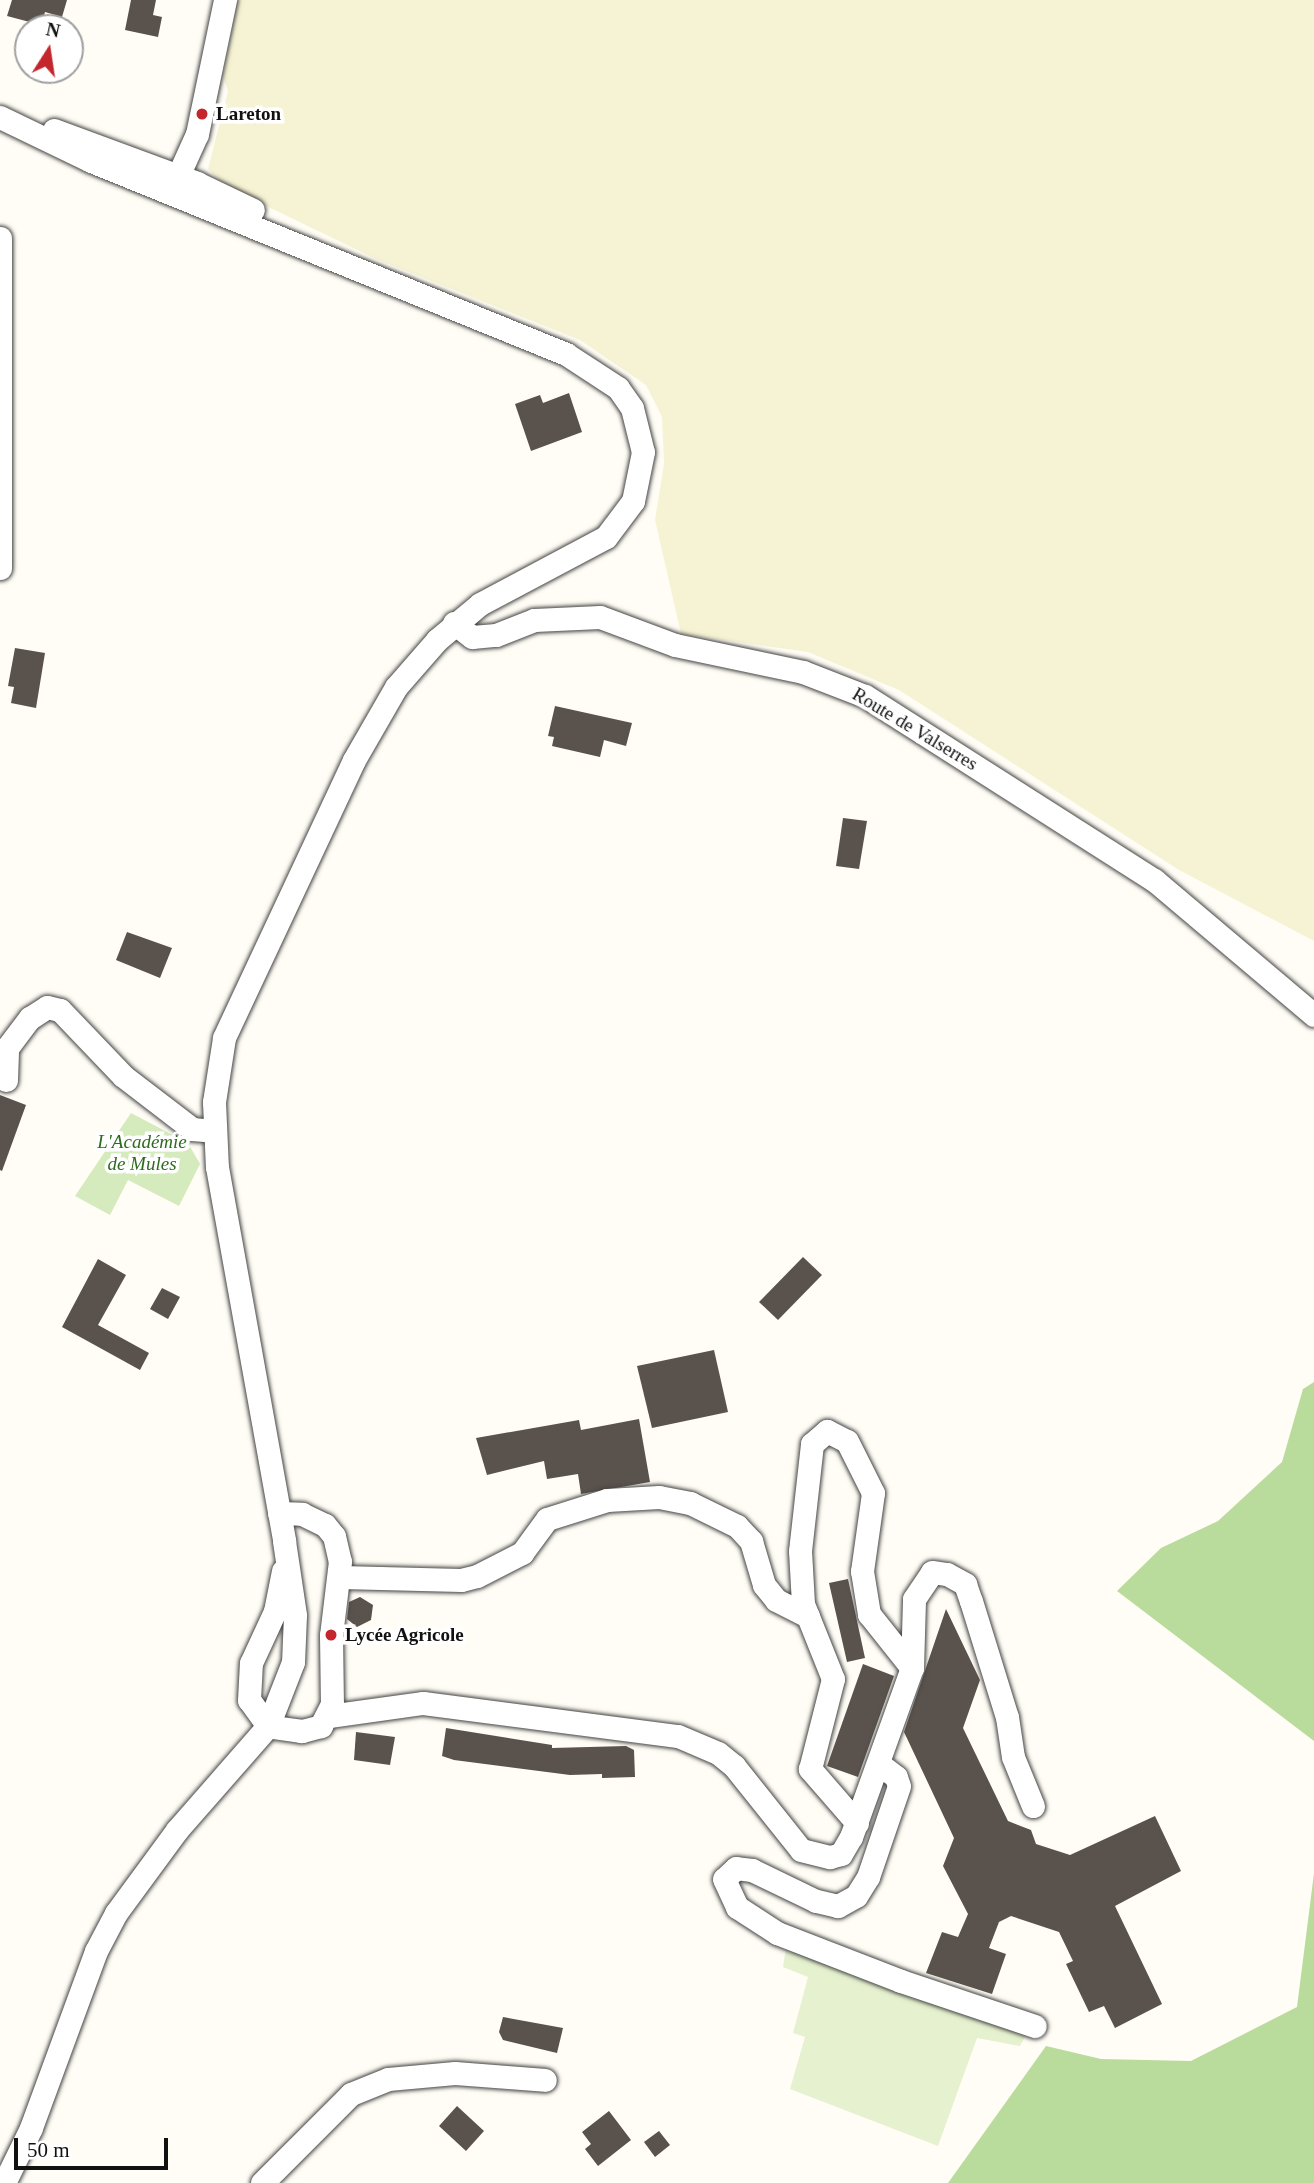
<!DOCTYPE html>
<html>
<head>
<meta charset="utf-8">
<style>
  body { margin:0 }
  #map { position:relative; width:1314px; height:2183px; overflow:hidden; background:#fffdf5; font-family:"Times New Roman",serif }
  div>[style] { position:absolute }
  .farmland>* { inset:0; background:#f6f3d4 }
  .green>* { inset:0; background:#d5ebbd }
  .forest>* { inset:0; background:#b9dc9c }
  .pitch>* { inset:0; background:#e6f2cf }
  .building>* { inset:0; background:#5a524d }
  .roads { filter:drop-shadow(0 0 2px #444) drop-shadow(0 0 2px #444) }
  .minor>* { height:23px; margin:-11.5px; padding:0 11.5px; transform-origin:11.5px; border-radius:11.5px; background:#fff }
  .dots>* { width:19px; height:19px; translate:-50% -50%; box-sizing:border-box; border:4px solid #fff; border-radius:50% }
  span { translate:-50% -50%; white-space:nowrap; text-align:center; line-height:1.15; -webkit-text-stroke:7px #fff; paint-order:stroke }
  .poi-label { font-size:19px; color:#111; font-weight:700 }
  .left { translate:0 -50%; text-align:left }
  .street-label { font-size:19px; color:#111 }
  .park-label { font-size:19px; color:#2f6b1f; font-style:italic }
  .north { position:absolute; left:14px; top:14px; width:70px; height:70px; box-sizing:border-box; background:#fff; border:2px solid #a0a0a0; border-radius:50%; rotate:12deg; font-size:19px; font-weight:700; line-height:28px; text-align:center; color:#111 }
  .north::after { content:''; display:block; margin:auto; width:24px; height:32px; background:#c4262e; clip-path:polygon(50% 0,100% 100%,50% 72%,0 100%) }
  .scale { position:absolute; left:14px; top:2138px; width:154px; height:32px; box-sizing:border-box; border:4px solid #111; border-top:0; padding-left:9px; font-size:21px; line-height:24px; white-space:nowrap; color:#111; -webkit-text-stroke:5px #fff; paint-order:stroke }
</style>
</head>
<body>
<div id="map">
  <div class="farmland">
    <div style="clip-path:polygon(238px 0,1314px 0,1314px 941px,1179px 870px,899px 690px,808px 652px,681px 634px,655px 520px,664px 464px,662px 417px,646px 385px,580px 340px,376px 259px,225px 186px,208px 169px,228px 91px,223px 76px)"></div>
  </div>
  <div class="green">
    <div style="clip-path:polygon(131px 1113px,188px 1143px,200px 1164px,179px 1206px,128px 1180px,110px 1215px,75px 1196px)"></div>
  </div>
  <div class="forest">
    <div style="clip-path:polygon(1314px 1382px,1314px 1741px,1117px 1591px,1161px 1548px,1218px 1521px,1282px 1462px,1303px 1389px)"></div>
    <div style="clip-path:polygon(1314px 1873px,1314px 2183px,948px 2183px,1046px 2046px,1101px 2059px,1191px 2061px,1297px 2007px)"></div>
  </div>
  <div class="pitch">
    <div style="clip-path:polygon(786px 1948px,1027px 2033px,1020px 2046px,977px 2038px,938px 2146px,790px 2089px,805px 2037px,793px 2033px,808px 1977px,783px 1967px)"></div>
  </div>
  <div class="building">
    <div style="clip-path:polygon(12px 0,67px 0,62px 17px,45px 12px,41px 25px,7px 16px)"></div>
    <div style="clip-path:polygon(131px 0,156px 0,153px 15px,162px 17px,158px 37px,125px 30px)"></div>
    <div style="clip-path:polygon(569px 393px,582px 432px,531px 451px,515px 404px,540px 395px,543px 403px)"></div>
    <div style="clip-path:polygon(15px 648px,45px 653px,36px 708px,11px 703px,14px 687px,8px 686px)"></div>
    <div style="clip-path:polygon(555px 706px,632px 723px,626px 746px,604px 740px,600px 757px,552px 746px,554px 737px,548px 736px)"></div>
    <div style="clip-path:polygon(843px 818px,867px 821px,859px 869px,836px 866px)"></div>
    <div style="clip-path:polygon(127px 932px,172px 948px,160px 978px,116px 960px)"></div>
    <div style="clip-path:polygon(0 1095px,26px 1105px,2px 1171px,0 1170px)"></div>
    <div style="clip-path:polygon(803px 1257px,822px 1275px,778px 1320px,759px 1302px)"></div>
    <div style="clip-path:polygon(98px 1259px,126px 1275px,98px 1325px,149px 1353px,140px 1370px,62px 1327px)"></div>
    <div style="clip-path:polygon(162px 1288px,180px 1297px,168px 1319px,150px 1309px)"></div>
    <div style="clip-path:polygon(714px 1350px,728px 1412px,652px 1428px,637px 1366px)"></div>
    <div style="clip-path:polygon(639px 1419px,650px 1482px,581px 1494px,578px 1474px,547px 1479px,544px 1461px,487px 1475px,476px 1438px,579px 1420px,581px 1430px)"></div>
    <div style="clip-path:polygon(848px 1579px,865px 1658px,847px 1662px,829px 1583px)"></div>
    <div style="clip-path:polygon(360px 1597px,373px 1605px,371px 1620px,357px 1627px,347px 1619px,349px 1602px)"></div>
    <div style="clip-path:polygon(946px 1609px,980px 1680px,963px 1728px,1008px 1821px,1031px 1830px,1036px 1844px,1070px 1855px,1155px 1816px,1181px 1871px,1115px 1906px,1162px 2004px,1115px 2028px,1104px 2006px,1089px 2012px,1066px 1964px,1073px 1961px,1059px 1932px,1011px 1916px,999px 1922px,989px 1948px,1006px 1954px,992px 1994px,926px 1973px,942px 1932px,958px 1937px,968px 1914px,943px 1866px,954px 1838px,904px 1732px)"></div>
    <div style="clip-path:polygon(863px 1664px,894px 1676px,858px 1777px,827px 1766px)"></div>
    <div style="clip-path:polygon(446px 1728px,552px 1745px,552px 1748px,626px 1746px,634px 1750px,635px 1777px,602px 1778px,602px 1774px,570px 1775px,454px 1760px,442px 1756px)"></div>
    <div style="clip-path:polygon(356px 1732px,395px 1737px,390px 1765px,354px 1760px)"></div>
    <div style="clip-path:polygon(503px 2017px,563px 2028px,557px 2053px,503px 2040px,499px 2032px)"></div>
    <div style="clip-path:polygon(457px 2106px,484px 2131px,466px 2151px,439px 2126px)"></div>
    <div style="clip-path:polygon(609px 2111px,631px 2140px,598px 2166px,585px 2149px,591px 2144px,582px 2132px)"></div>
    <div style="clip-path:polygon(659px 2131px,670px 2145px,655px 2157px,644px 2142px)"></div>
  </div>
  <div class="roads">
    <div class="minor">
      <div style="left:0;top:117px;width:101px;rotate:25.8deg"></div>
      <div style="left:91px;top:161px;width:513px;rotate:22.11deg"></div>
      <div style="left:566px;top:354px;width:62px;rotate:33.2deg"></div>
      <div style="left:618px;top:388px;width:24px;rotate:55deg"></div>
      <div style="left:632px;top:408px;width:45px;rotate:76deg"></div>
      <div style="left:643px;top:452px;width:50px;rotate:101.5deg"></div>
      <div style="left:633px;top:501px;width:45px;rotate:126.9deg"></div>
      <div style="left:606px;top:537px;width:143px;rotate:152deg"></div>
      <div style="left:480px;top:604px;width:56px;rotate:140.1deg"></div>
      <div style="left:437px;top:640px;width:62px;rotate:131.1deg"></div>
      <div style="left:396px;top:687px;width:84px;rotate:119.9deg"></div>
      <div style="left:354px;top:760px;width:307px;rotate:115.1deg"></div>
      <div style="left:224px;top:1038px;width:65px;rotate:98.9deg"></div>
      <div style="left:214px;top:1102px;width:65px;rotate:87.4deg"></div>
      <div style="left:217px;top:1167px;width:380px;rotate:79.8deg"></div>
      <div style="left:284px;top:1541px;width:75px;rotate:81.5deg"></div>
      <div style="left:295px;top:1615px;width:47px;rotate:92.4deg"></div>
      <div style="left:293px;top:1662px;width:69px;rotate:111.3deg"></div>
      <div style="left:268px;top:1726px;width:138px;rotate:131.2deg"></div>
      <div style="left:177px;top:1830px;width:103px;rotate:126.3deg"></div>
      <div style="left:116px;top:1913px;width:43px;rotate:117.8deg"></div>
      <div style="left:96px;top:1951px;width:189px;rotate:110.2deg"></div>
      <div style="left:31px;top:2128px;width:61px;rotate:116.1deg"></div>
      <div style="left:54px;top:130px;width:153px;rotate:20.3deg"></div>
      <div style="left:197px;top:183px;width:62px;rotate:25.7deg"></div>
      <div style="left:168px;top:182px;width:12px;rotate:-31deg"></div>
      <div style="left:178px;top:176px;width:46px;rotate:-65.7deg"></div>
      <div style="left:197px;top:134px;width:137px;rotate:-78.2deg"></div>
      <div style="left:0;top:238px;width:330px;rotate:90deg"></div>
      <div style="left:454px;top:623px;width:23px;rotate:38deg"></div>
      <div style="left:472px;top:637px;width:24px;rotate:-5deg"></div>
      <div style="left:496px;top:635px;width:41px;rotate:-21.5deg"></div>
      <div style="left:534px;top:620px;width:66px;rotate:-2.6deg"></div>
      <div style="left:600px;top:617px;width:80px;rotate:20.5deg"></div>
      <div style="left:675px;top:645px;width:131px;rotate:11.9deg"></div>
      <div style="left:803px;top:672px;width:66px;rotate:21.2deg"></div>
      <div style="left:865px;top:696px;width:343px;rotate:32.5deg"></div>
      <div style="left:1154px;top:880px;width:209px;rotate:40.2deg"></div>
      <div style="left:6px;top:1080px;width:32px;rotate:-88deg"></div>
      <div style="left:7px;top:1048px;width:38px;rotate:-53deg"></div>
      <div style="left:30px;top:1018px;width:20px;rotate:-33deg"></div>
      <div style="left:47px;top:1007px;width:13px;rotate:13deg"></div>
      <div style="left:60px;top:1010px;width:91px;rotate:46.3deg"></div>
      <div style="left:123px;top:1076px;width:87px;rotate:37.5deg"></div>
      <div style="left:192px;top:1129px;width:22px;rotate:5deg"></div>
      <div style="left:279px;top:1513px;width:23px;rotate:2deg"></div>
      <div style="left:302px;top:1514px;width:25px;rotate:26deg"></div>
      <div style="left:325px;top:1525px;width:14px;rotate:51deg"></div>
      <div style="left:334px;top:1536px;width:26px;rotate:77deg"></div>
      <div style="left:340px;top:1561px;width:75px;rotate:96.9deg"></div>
      <div style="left:331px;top:1635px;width:69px;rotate:89.2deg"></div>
      <div style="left:332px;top:1704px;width:25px;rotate:117deg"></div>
      <div style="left:321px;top:1726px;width:20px;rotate:165deg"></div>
      <div style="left:302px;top:1731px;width:34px;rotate:-172deg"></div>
      <div style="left:268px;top:1726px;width:32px;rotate:-126deg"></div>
      <div style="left:249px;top:1700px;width:37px;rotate:-87deg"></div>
      <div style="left:251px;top:1663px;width:57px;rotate:-65.2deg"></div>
      <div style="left:275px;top:1611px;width:41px;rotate:-78.7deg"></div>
      <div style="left:340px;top:1577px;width:121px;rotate:1.4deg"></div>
      <div style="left:461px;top:1580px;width:16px;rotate:-14deg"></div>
      <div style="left:477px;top:1576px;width:51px;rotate:-27.1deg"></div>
      <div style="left:522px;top:1553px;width:42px;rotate:-53.7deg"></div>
      <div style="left:547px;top:1519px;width:63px;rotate:-17.6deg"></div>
      <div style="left:607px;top:1500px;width:52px;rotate:-3.3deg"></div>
      <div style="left:659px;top:1497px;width:32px;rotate:11deg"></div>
      <div style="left:690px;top:1503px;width:52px;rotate:26.1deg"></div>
      <div style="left:737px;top:1526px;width:21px;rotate:47deg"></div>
      <div style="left:751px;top:1541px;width:46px;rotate:73.5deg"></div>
      <div style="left:764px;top:1585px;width:19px;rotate:51deg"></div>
      <div style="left:776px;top:1600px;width:36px;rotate:27deg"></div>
      <div style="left:329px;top:1716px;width:95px;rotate:-7.9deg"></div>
      <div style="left:423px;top:1703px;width:257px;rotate:7.4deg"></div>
      <div style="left:678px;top:1736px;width:43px;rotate:23deg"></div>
      <div style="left:718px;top:1753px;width:21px;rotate:39deg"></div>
      <div style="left:734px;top:1766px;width:107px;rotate:51.4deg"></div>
      <div style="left:801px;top:1850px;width:30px;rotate:14deg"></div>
      <div style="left:830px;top:1857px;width:11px;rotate:-15deg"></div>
      <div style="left:841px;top:1854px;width:20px;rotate:-60deg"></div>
      <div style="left:851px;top:1837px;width:180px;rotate:-70.2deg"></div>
      <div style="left:912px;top:1668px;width:69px;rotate:-88.3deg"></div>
      <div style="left:914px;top:1599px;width:32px;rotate:-56deg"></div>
      <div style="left:932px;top:1572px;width:15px;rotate:8deg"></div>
      <div style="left:947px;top:1574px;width:21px;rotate:29deg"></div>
      <div style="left:965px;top:1584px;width:18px;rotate:71deg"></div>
      <div style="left:971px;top:1601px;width:121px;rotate:72.8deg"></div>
      <div style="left:1007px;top:1717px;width:40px;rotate:81.5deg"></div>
      <div style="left:1013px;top:1757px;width:53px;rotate:67.8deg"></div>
      <div style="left:879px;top:1764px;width:21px;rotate:37deg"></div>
      <div style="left:896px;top:1777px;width:9px;rotate:72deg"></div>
      <div style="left:899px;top:1786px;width:96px;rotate:108.8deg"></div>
      <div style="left:868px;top:1877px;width:22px;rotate:122deg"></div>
      <div style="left:856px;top:1896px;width:21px;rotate:151deg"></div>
      <div style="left:838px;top:1906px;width:23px;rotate:-167deg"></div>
      <div style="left:816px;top:1901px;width:71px;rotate:-154.2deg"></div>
      <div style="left:752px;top:1870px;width:16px;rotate:-173deg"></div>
      <div style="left:736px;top:1868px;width:16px;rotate:137deg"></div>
      <div style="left:724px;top:1879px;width:31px;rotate:65deg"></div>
      <div style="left:737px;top:1907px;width:48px;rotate:33deg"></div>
      <div style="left:777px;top:1933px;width:133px;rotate:21.2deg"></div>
      <div style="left:901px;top:1981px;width:141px;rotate:18.6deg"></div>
      <div style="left:857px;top:1823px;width:72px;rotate:-131deg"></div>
      <div style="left:810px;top:1769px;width:93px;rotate:-75.7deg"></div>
      <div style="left:833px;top:1679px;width:81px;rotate:-111.8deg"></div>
      <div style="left:803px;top:1604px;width:53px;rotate:-93.2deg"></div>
      <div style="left:800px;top:1551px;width:108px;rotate:-83.6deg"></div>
      <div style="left:812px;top:1444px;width:20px;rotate:-41deg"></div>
      <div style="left:827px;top:1431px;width:22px;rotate:27deg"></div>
      <div style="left:847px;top:1441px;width:58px;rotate:63.4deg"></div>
      <div style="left:873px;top:1493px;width:79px;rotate:98deg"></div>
      <div style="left:862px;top:1571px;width:44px;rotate:80.8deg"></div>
      <div style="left:869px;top:1614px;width:69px;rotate:51.5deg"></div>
      <div style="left:262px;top:2183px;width:126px;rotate:-45deg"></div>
      <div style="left:351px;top:2094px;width:40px;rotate:-22deg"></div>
      <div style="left:388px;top:2079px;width:67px;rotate:-5.1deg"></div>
      <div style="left:455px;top:2073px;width:90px;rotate:4.4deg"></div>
    </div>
  </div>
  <div class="dots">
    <div style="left:202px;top:114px;background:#c4262e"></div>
    <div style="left:331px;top:1635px;background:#c4262e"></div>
  </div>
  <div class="poi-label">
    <span class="left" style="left:216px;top:114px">Lareton</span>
    <span class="left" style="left:345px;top:1635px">Lycée Agricole</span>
  </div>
  <div class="street-label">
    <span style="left:915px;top:729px;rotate:31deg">Route de Valserres</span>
  </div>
  <div class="park-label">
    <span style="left:142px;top:1153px">L'Académie<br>de Mules</span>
  </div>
  <div class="north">N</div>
  <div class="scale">50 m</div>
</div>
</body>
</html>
